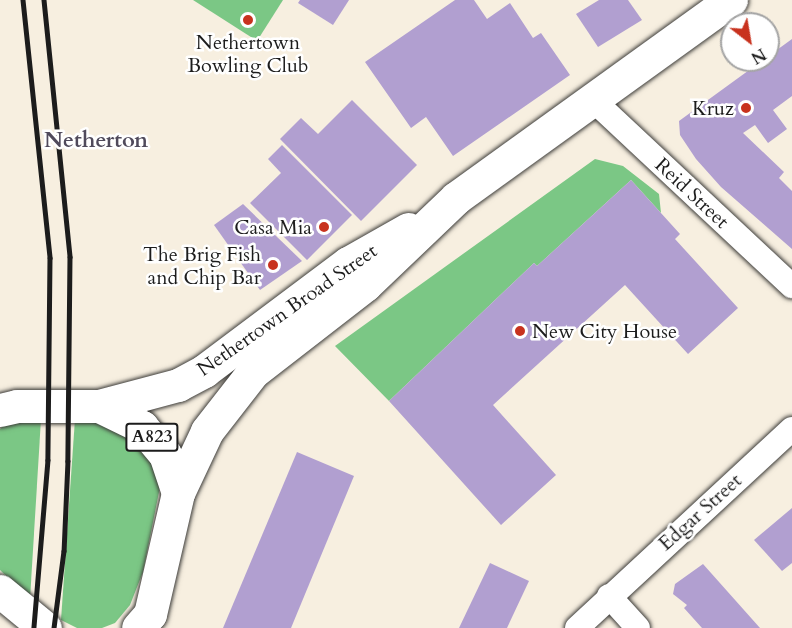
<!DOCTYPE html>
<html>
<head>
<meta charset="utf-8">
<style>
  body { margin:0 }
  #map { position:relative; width:792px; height:628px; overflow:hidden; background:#f7efe0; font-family:Cardo,serif }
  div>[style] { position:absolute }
  .green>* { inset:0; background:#7bc785 }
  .building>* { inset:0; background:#b19fd0 }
  .roads { filter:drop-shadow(0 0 2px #3d3c39) drop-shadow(0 0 2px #3d3c39) }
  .street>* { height:24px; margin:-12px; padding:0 12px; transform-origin:12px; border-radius:12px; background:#fff }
  .secondary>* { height:33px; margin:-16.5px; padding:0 16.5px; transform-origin:16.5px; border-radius:16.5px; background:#fff }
  .primary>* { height:33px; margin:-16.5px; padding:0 16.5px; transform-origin:16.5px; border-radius:16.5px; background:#fff }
  .rail>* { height:4.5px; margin:-2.25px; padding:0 2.25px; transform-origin:2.25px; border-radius:2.25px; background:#1c1c1c }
  .dots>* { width:16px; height:16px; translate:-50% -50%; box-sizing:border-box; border:3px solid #fff; border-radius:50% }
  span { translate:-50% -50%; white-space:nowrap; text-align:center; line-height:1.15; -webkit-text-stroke:5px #fff; paint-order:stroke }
  .shield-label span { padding:2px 4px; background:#fff; border:2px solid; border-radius:4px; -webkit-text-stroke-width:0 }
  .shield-label { font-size:18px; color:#1c1c1c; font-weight:700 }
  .poi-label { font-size:20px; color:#1c1c1c }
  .right { translate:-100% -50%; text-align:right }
  .left { translate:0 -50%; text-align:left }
  .street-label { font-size:20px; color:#1c1c1c }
  .quarter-label { font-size:22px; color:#504a5b; font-weight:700 }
  .north { position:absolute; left:720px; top:12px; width:60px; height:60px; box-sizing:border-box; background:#fff; border:2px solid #a4a4a4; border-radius:50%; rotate:149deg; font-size:16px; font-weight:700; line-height:24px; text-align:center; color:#1c1c1c }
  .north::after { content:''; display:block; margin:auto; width:21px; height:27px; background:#c8321e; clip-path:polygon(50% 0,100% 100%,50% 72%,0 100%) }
</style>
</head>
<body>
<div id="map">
  <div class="green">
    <div style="clip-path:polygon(193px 0,283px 0,257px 41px)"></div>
    <div style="clip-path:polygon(595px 159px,623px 166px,659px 194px,661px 213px,631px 180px,537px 266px,534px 263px,389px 401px,335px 346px)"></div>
    <div style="clip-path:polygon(41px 419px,30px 599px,0 570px,0 429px,5px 424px)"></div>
    <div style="clip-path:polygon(75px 419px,110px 425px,151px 454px,160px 487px,143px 572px,130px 605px,115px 623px,102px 628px,77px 628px,61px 620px)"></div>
  </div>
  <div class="building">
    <div style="clip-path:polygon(300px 0,349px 0,333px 25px,298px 3px)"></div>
    <div style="clip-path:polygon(455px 0,474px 0,487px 19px,510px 3px,533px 38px,541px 33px,570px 75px,453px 156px,426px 117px,411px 128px,365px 62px)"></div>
    <div style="clip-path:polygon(599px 0,628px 0,642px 20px,598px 47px,576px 14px)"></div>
    <div style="clip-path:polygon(792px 39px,792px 96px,773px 110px,787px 129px,768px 143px,755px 125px,743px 133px,784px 172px,779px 178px,792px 191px,792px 249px,721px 187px,696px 159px,680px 135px,679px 121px)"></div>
    <div style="clip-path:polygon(352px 100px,417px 165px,361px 221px,280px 139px,301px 118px,318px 134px)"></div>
    <div style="clip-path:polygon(282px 145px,352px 215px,307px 260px,250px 203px,281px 173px,268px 159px)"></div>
    <div style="clip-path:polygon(631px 180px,680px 234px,675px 239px,738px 308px,688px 354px,625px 285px,493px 405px,556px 475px,501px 525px,389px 401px,534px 263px,537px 266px)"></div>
    <div style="clip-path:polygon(243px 204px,302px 261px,260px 290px,214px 225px)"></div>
    <div style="clip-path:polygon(297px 452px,354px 476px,291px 628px,223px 628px)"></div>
    <div style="clip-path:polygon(792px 508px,792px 563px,782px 571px,754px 540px)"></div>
    <div style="clip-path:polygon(490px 563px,529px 581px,507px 628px,459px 628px)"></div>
    <div style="clip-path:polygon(703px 564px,760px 628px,702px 628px,684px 608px,687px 605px,673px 594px,675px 584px)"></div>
  </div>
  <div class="roads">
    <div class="street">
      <div style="left:592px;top:99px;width:274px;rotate:43.1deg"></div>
      <div style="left:609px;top:596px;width:43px;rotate:47.8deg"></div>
      <div style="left:577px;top:628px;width:293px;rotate:-42.8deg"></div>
    </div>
    <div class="secondary">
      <div style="left:99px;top:406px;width:82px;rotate:-14.9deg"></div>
      <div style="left:178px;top:385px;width:30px;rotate:-28deg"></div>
      <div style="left:204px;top:371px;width:180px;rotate:-36.9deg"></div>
      <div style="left:348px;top:263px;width:69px;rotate:-29.5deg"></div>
      <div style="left:178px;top:493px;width:68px;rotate:-64.9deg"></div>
      <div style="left:207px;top:431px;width:75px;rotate:-52.1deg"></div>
      <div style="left:253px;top:372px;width:142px;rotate:-37.8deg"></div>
      <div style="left:365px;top:285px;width:126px;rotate:-43.7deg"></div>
      <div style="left:456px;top:198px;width:339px;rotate:-35.8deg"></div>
    </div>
    <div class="primary">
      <div style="left:0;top:410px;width:17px;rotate:-13deg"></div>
      <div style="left:17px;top:406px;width:82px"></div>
      <div style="left:99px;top:406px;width:48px;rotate:26deg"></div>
      <div style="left:142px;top:427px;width:35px;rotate:50deg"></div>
      <div style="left:165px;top:454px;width:41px;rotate:71.6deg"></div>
      <div style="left:178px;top:493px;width:124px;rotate:103deg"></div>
      <div style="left:150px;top:614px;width:18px;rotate:131deg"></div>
      <div style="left:0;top:591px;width:58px;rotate:39.4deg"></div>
    </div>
  </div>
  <div class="rail">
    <div style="left:23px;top:0;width:259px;rotate:84deg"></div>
    <div style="left:50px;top:258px;width:202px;rotate:90.6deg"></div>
    <div style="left:48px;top:460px;width:169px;rotate:94.8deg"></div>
    <div style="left:44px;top:0;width:258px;rotate:84.2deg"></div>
    <div style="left:70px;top:257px;width:204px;rotate:90.6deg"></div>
    <div style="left:68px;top:461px;width:90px;rotate:92.5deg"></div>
    <div style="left:64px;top:551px;width:78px;rotate:97.4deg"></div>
  </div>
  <div class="dots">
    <div style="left:248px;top:20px;background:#c8321e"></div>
    <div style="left:746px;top:108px;background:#c8321e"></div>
    <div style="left:324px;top:227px;background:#c8321e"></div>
    <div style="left:273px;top:265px;background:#c8321e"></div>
    <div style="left:520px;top:331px;background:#c8321e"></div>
  </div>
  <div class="shield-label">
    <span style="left:152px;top:437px">A823</span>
  </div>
  <div class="poi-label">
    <span style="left:248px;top:54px">Nethertown<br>Bowling Club</span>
    <span class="right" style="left:734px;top:108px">Kruz</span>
    <span class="right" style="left:312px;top:227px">Casa Mia</span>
    <span class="right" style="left:261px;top:266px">The Brig Fish<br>and Chip Bar</span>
    <span class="left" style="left:532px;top:331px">New City House</span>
  </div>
  <div class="street-label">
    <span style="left:692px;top:193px;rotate:43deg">Reid Street</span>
    <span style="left:287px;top:310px;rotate:-35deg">Nethertown Broad Street</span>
    <span style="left:700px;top:512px;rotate:-42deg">Edgar Street</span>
  </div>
  <div class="quarter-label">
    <span style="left:96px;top:141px">Netherton</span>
  </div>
  <div class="north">N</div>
</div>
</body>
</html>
